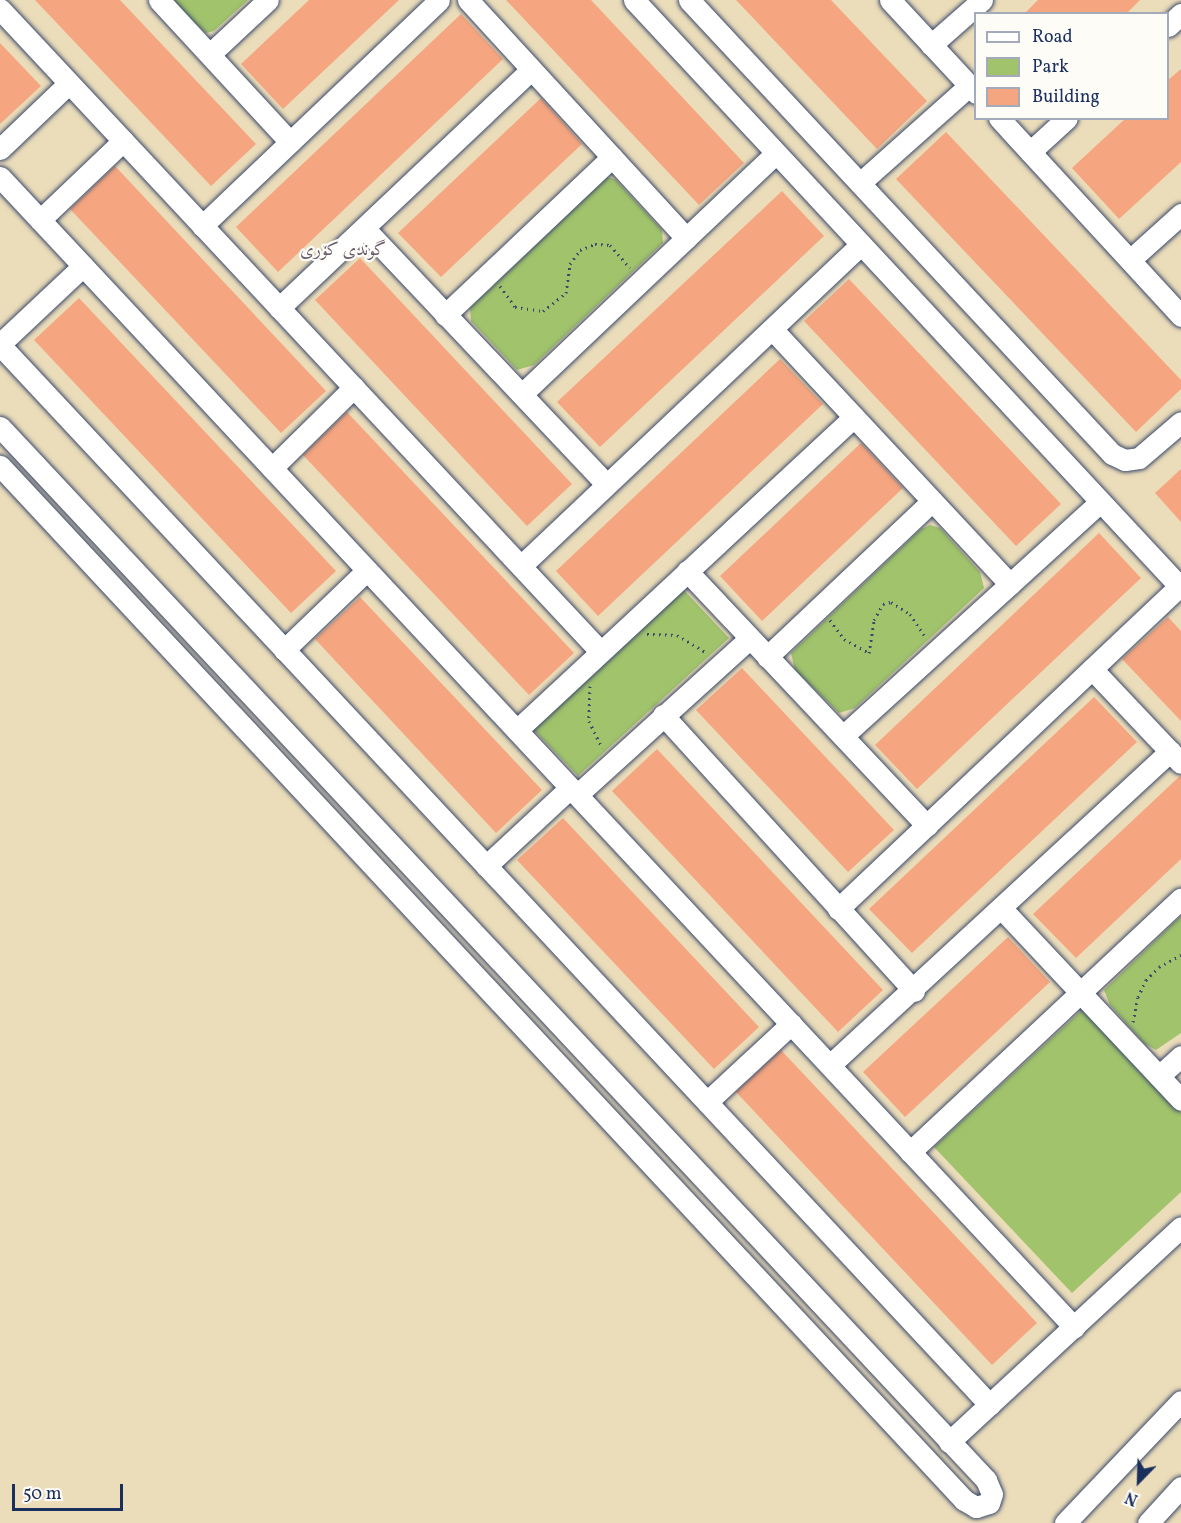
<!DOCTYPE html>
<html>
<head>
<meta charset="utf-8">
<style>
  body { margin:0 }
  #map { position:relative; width:1181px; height:1523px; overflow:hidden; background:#ebddba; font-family:Vollkorn,Amiri,serif }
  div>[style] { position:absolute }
  .green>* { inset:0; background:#a1c36c }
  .building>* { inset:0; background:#f5a680 }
  .path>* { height:3px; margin-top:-1.5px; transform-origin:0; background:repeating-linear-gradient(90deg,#3a496c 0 1.5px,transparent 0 6px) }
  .roads { filter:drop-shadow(0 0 2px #3a496c) drop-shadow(0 0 2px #3a496c) }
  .minor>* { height:21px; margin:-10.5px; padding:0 10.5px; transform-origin:10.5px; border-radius:10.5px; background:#fff }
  span { translate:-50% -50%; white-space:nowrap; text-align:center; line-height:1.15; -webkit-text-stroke:4.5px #fdfcf7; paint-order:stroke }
  .neighbourhood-label { font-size:18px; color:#67596a }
  .legend { position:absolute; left:974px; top:12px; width:195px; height:108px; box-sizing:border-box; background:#fdfcf7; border:2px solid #a3aaba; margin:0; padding:8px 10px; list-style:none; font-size:18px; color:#1b2f5e }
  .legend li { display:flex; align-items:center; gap:12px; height:30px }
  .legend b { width:30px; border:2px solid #a3aaba }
  .north { position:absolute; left:1109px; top:1451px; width:60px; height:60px; -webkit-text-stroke:4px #fdfcf7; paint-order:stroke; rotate:203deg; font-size:16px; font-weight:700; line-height:24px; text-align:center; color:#1b2f5e }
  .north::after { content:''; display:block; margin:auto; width:21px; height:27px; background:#1b2f5e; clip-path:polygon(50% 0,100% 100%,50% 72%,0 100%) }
  .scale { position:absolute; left:12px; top:1484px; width:111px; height:27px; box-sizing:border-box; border:3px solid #1b2f5e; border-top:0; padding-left:8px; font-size:18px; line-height:21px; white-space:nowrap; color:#1b2f5e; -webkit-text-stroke:4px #fdfcf7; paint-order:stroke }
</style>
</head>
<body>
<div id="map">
  <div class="green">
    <div style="clip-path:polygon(170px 0,248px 0,214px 31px,206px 33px)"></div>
    <div style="clip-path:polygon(607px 177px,615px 179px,662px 230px,663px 243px,534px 365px,517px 370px,471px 321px,470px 308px)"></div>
    <div style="clip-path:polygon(930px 525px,940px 528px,980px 572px,984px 588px,855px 708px,839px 713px,795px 670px,791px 653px,921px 529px)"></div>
    <div style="clip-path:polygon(681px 587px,729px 638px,578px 776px,532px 728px)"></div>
    <div style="clip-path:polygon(1181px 916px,1181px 1033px,1156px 1050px,1145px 1044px,1110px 1005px,1104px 990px)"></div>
    <div style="clip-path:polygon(1083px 1009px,1181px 1113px,1181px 1192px,1072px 1293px,934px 1147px)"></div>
  </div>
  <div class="building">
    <div style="clip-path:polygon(35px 0,120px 0,256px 144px,211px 186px)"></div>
    <div style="clip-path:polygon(309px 0,399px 0,283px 109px,241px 64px)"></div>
    <div style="clip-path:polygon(506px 0,591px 0,744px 163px,699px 205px)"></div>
    <div style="clip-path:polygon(736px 0,831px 0,927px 101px,877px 149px)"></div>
    <div style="clip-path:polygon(1038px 0,1140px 0,1126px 14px,1024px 14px)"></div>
    <div style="clip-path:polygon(461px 14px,503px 59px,278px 272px,236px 227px)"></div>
    <div style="clip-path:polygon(0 43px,41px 86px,0 124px)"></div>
    <div style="clip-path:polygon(1181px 69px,1181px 162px,1119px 219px,1072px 168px,1126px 118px,1167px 118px,1167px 81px)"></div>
    <div style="clip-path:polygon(541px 98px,582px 144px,441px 277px,398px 233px)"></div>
    <div style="clip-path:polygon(946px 132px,1181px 380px,1181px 389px,1136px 432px,896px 179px)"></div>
    <div style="clip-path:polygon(115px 166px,326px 391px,281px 433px,70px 209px)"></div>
    <div style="clip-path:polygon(782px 191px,824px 236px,600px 447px,557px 402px)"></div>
    <div style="clip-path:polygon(360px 258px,572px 484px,527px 526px,315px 300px)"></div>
    <div style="clip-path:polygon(849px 279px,1061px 504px,1016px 546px,804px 321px)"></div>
    <div style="clip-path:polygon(79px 298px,336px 571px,291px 613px,34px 340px)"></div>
    <div style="clip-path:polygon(780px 359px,823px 404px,598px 616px,556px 571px)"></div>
    <div style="clip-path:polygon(347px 412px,574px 653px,529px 695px,303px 455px)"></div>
    <div style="clip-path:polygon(861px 443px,903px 488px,762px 621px,720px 576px)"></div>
    <div style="clip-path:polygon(1181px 469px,1181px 522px,1155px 493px)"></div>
    <div style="clip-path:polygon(1099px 533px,1141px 578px,917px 789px,875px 745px)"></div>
    <div style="clip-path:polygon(360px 597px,542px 790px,496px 833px,315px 639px)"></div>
    <div style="clip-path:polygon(1168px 617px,1181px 631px,1181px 721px,1122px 659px)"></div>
    <div style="clip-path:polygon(742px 668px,894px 830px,848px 872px,696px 710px)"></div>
    <div style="clip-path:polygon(1094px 697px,1137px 742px,912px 953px,869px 909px)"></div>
    <div style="clip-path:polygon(657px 749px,883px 990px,838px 1032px,612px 791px)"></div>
    <div style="clip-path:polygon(1181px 775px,1181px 859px,1076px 958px,1033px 914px)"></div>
    <div style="clip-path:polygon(563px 818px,759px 1027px,714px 1069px,517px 860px)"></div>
    <div style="clip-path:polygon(1008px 937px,1050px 982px,905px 1117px,863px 1072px)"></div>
    <div style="clip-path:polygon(781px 1050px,1037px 1323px,992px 1365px,736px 1092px)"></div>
  </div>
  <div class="path">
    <div style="left:500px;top:286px;width:26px;rotate:54deg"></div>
    <div style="left:515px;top:307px;width:28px;rotate:8deg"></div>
    <div style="left:543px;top:311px;width:29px;rotate:-38deg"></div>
    <div style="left:566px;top:293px;width:29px;rotate:-82deg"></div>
    <div style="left:570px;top:264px;width:17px;rotate:-54deg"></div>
    <div style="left:580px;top:250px;width:16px;rotate:-22deg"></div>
    <div style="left:595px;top:244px;width:15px;rotate:4deg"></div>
    <div style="left:610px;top:245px;width:30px;rotate:49deg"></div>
    <div style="left:830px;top:620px;width:24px;rotate:54deg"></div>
    <div style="left:844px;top:639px;width:29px;rotate:29deg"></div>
    <div style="left:869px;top:653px;width:33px;rotate:-81deg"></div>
    <div style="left:874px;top:620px;width:18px;rotate:-61deg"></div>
    <div style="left:883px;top:604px;width:8px;rotate:-14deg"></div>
    <div style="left:891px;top:602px;width:22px;rotate:32deg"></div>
    <div style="left:910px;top:614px;width:29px;rotate:56deg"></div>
    <div style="left:647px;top:634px;width:30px;rotate:2deg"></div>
    <div style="left:677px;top:635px;width:35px;rotate:31deg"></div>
    <div style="left:590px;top:686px;width:35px;rotate:92deg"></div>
    <div style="left:589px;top:721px;width:30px;rotate:64deg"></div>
    <div style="left:1133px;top:1022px;width:25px;rotate:-79deg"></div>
    <div style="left:1138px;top:997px;width:19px;rotate:-65deg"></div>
    <div style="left:1146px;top:980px;width:18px;rotate:-45deg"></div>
    <div style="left:1159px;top:967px;width:25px;rotate:-29deg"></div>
  </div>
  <div class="roads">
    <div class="minor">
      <div style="left:159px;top:0;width:193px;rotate:47.3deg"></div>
      <div style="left:468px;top:0;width:323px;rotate:47.5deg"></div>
      <div style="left:634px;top:0;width:803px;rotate:47.07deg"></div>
      <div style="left:689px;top:0;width:621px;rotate:47.02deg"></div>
      <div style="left:1112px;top:454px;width:14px;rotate:25deg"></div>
      <div style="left:1125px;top:460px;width:14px;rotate:-8deg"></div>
      <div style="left:1139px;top:458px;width:55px;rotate:-40.6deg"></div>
      <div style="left:890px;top:0;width:127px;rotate:47.2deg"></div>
      <div style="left:0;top:9px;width:877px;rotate:46.94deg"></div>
      <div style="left:1168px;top:26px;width:18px;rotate:-43deg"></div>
      <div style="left:931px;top:45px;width:68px;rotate:-41.4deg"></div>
      <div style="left:210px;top:54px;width:79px;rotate:-43deg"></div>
      <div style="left:999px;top:118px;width:269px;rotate:47.4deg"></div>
      <div style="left:0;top:149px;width:95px;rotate:-43.7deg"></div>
      <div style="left:1030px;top:152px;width:50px;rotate:-42.6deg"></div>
      <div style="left:0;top:177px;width:1574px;rotate:46.96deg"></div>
      <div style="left:860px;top:183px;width:146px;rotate:-41.7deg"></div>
      <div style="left:40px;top:220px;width:115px;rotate:-43.6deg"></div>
      <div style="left:202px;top:226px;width:327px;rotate:-43.6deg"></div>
      <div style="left:365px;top:229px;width:351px;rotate:46.6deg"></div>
      <div style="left:1130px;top:260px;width:69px;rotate:-42deg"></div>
      <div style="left:279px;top:308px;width:347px;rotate:-43.4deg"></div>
      <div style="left:445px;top:315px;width:230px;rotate:-43.4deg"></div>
      <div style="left:772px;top:329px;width:349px;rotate:47deg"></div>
      <div style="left:0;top:344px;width:114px;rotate:-43.2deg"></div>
      <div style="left:0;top:345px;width:1450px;rotate:46.96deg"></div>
      <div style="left:522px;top:394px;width:350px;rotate:-43.5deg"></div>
      <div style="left:0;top:427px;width:1443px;rotate:46.88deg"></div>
      <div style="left:986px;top:1480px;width:15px;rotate:67deg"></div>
      <div style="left:992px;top:1494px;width:9px;rotate:108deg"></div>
      <div style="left:989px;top:1503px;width:14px;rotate:163deg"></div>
      <div style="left:976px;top:1507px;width:14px;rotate:-150deg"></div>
      <div style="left:964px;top:1500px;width:1414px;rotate:-132.99deg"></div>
      <div style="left:272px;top:468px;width:115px;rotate:-44.6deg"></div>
      <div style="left:521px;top:566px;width:468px;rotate:-43.4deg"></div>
      <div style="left:687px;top:571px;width:350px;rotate:46.7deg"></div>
      <div style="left:284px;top:650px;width:115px;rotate:-43.9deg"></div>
      <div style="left:767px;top:657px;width:227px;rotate:-43.4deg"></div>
      <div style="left:1092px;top:669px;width:129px;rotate:46.6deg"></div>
      <div style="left:663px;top:715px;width:373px;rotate:47.7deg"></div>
      <div style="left:517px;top:730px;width:460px;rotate:-42.9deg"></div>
      <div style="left:843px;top:736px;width:348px;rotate:-42.3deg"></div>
      <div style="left:578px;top:794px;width:232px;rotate:-42.2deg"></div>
      <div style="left:486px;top:866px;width:115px;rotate:-42.9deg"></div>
      <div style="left:1001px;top:908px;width:263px;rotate:46.8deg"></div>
      <div style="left:838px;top:909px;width:470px;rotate:-43.4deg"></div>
      <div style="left:830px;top:1065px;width:463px;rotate:-42.7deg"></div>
      <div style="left:1159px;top:1076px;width:30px;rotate:-42deg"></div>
      <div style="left:707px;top:1102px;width:115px;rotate:-42.9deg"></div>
      <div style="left:910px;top:1152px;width:371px;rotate:-43.1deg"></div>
      <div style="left:949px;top:1442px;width:316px;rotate:-42.8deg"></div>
      <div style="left:1065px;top:1523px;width:168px;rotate:-46.4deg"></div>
      <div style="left:1148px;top:1523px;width:49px;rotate:-47.5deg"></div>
    </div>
  </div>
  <div class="neighbourhood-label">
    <span style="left:343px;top:251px">گوندی کۆری</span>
  </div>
  <ul class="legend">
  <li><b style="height:8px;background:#fff"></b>Road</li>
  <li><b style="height:16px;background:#a1c36c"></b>Park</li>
  <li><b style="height:16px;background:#f5a680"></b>Building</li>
  </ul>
  <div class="north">N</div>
  <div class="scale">50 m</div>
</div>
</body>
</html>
